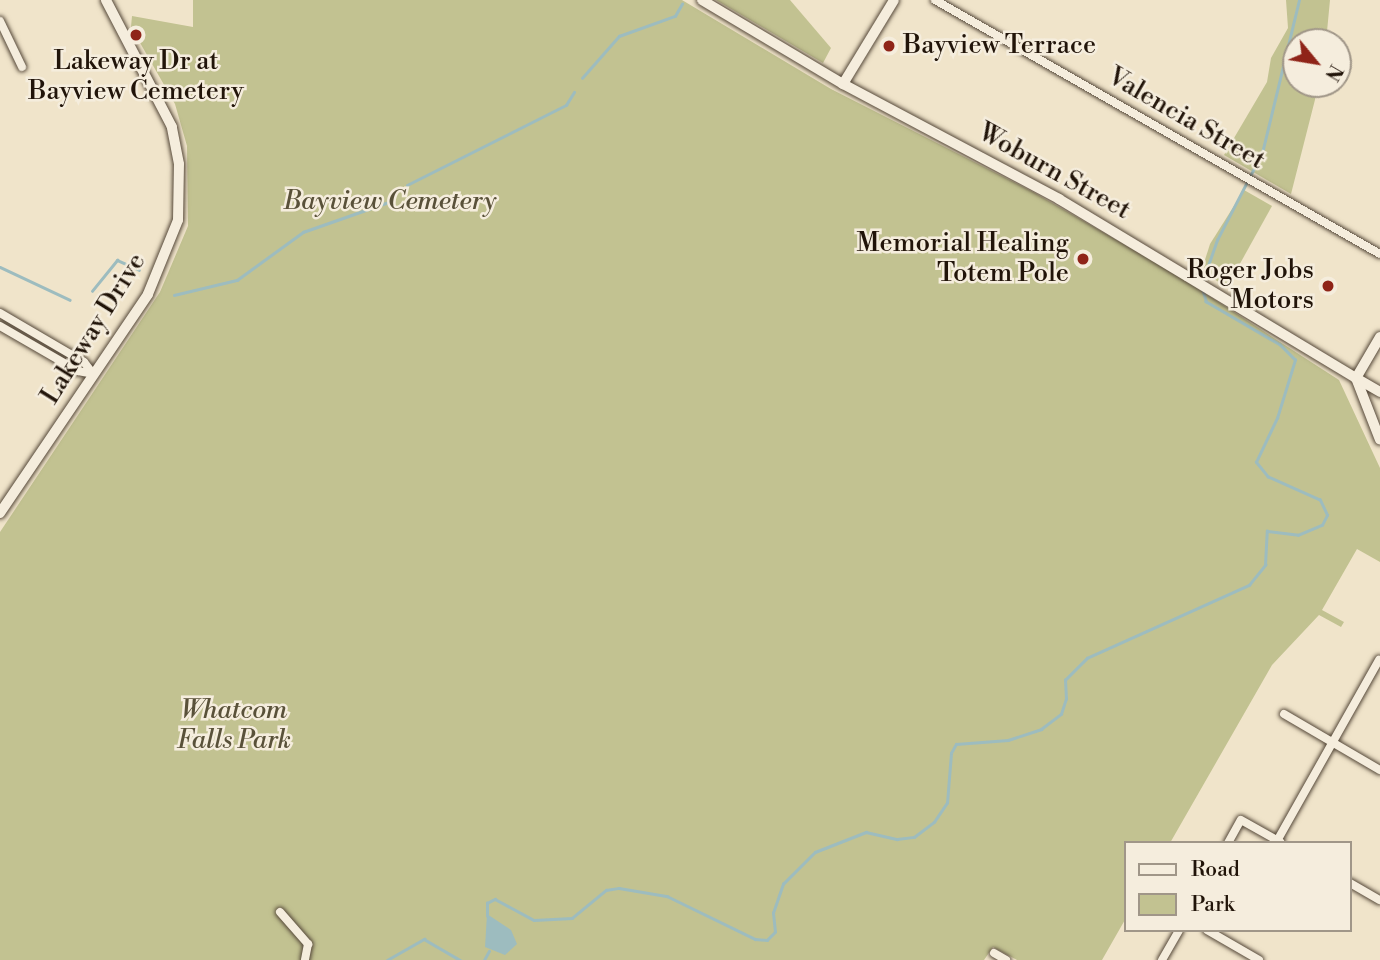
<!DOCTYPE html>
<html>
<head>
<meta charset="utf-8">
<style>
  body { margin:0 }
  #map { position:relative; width:1380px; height:960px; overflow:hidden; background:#f0e4ca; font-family:"Libre Bodoni",serif }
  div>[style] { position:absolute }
  .green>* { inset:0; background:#c2c291 }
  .water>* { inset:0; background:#9dbcbf }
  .stream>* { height:2.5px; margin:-1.25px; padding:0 1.25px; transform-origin:1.25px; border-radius:1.25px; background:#9dbcbf }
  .roads { filter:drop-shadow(0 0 2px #554839) drop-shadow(0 0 2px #554839) }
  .minor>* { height:8px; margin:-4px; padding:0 4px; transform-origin:4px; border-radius:4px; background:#f5eddd }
  .tertiary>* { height:10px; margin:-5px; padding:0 5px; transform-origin:5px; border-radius:5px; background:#f5eddd }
  .secondary>* { height:10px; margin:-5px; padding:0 5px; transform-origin:5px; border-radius:5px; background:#f5eddd }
  .dots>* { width:19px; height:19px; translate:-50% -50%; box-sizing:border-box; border:4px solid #f5eddd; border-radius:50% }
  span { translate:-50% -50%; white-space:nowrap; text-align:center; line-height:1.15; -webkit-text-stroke:5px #f5eddd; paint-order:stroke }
  .poi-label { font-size:26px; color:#211409 }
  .left { translate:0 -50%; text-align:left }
  .right { translate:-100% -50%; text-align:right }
  .street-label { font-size:26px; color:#211409 }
  .park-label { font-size:26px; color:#595139; font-style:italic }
  .legend { position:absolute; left:1124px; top:841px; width:228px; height:91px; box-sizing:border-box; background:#f5eddd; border:2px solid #a09688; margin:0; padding:9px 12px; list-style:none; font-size:21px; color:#211409 }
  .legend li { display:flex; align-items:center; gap:14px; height:35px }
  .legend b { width:35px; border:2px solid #a09688 }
  .north { position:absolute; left:1282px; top:28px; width:70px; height:70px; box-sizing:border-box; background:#f5eddd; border:2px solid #a09688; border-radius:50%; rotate:120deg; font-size:19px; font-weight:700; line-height:28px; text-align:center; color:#211409 }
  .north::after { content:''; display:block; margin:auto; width:24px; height:32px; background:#8f2418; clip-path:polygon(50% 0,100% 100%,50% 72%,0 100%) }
</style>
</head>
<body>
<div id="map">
  <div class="green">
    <div style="clip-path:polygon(193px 0,682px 0,831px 89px,1033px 192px,1172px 272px,1339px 380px,1380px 468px,1380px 562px,1357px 549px,1322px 610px,1344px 622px,1341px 627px,1319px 615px,1272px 665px,1170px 843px,1126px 843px,1126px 918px,1102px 960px,1017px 960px,993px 947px,984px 960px,0 960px,0 532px,160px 292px,188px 226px,187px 146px,175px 104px,131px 27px,132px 16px,193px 27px)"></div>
    <div style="clip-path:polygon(716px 0,790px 0,831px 48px,823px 63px)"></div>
    <div style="clip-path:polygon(1286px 0,1330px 0,1326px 42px,1296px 42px,1296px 84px,1319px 84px,1291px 194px,1224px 155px,1267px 82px,1271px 58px,1288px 28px)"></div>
    <div style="clip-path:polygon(1244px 190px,1272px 206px,1227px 287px,1204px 273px,1204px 263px,1210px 244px)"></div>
  </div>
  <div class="water">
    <div style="clip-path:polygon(487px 914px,511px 930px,517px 944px,505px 955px,485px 947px)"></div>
  </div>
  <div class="stream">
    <div style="left:582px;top:78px;width:56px;rotate:-48.6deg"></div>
    <div style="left:619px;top:36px;width:59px;rotate:-19.7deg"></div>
    <div style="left:675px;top:16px;width:14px;rotate:-60deg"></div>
    <div style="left:407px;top:185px;width:178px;rotate:-26.7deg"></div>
    <div style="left:566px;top:105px;width:15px;rotate:-58deg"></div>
    <div style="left:0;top:267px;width:77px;rotate:25.2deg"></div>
    <div style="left:1202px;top:283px;width:46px;rotate:-70.8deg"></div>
    <div style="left:1217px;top:240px;width:98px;rotate:-62.7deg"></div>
    <div style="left:1262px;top:153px;width:157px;rotate:-76.4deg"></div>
    <div style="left:92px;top:291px;width:40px;rotate:-51deg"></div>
    <div style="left:117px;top:260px;width:24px;rotate:24deg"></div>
    <div style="left:174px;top:295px;width:65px;rotate:-13.4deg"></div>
    <div style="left:237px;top:280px;width:82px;rotate:-36deg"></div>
    <div style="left:303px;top:232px;width:88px;rotate:-19.3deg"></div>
    <div style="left:487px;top:916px;width:13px;rotate:-90deg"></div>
    <div style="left:487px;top:903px;width:9px;rotate:-27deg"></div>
    <div style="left:495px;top:899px;width:44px;rotate:28.3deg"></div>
    <div style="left:534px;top:920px;width:38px;rotate:-3deg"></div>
    <div style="left:572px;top:918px;width:44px;rotate:-39.5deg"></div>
    <div style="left:606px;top:890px;width:13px;rotate:-9deg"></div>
    <div style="left:619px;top:888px;width:49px;rotate:9.5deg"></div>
    <div style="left:667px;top:896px;width:98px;rotate:26deg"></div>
    <div style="left:755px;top:939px;width:12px;rotate:5deg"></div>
    <div style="left:767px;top:940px;width:11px;rotate:-45deg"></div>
    <div style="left:775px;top:932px;width:19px;rotate:-96deg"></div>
    <div style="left:773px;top:913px;width:31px;rotate:-71deg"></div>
    <div style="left:783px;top:884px;width:45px;rotate:-45deg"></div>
    <div style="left:815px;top:852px;width:55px;rotate:-21.4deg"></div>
    <div style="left:866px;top:832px;width:32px;rotate:13deg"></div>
    <div style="left:897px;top:839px;width:17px;rotate:-7deg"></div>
    <div style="left:914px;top:837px;width:25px;rotate:-37deg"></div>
    <div style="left:934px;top:822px;width:23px;rotate:-56deg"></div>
    <div style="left:947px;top:803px;width:50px;rotate:-85.4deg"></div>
    <div style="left:951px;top:753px;width:10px;rotate:-61deg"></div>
    <div style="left:956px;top:744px;width:52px;rotate:-4.4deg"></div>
    <div style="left:1008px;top:740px;width:35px;rotate:-18deg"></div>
    <div style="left:1041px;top:729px;width:25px;rotate:-37deg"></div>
    <div style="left:1061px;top:714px;width:16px;rotate:-72deg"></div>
    <div style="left:1066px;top:699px;width:19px;rotate:-93deg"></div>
    <div style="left:1065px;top:680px;width:31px;rotate:-45deg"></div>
    <div style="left:1087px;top:658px;width:178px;rotate:-24.3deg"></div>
    <div style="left:1249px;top:585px;width:26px;rotate:-51deg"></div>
    <div style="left:1265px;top:565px;width:34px;rotate:-87deg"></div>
    <div style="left:1267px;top:531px;width:31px;rotate:7deg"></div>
    <div style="left:1298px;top:535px;width:26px;rotate:-23deg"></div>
    <div style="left:1322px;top:525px;width:11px;rotate:-63deg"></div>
    <div style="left:1327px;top:515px;width:17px;rotate:-115deg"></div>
    <div style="left:1320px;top:500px;width:57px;rotate:-156.1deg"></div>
    <div style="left:1268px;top:477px;width:19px;rotate:-129deg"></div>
    <div style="left:1256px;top:462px;width:49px;rotate:-64.5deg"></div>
    <div style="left:1277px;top:418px;width:61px;rotate:-72.8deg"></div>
    <div style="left:1295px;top:360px;width:21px;rotate:-135deg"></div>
    <div style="left:1280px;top:345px;width:86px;rotate:-149.8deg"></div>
    <div style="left:1206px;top:302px;width:14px;rotate:-107deg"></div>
    <div style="left:387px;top:960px;width:43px;rotate:-29.6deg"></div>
    <div style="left:424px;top:939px;width:42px;rotate:30.3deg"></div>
    <div style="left:484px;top:960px;width:10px;rotate:-61deg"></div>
  </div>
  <div class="roads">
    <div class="minor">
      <div style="left:935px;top:0;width:512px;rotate:29.72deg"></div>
      <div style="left:0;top:21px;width:51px;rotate:64.4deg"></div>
      <div style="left:0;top:313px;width:97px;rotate:30.3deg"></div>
      <div style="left:84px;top:362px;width:15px;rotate:53deg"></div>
      <div style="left:0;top:326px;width:90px;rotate:30deg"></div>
      <div style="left:78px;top:371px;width:15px;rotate:11deg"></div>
      <div style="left:1284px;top:714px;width:111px;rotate:30.3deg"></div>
      <div style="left:1277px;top:841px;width:208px;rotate:-60.6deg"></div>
      <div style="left:1228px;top:843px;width:26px;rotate:-61deg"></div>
      <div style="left:1241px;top:820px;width:45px;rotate:29.4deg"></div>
      <div style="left:1350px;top:883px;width:34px;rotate:30deg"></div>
      <div style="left:280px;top:912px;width:43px;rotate:48.8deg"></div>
      <div style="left:308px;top:944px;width:16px;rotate:101deg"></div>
      <div style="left:1207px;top:930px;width:60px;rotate:30deg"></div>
      <div style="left:994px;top:953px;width:14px;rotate:30deg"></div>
      <div style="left:1162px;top:960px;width:34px;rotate:-60deg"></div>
    </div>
    <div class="tertiary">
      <div style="left:702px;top:0;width:164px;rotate:30.8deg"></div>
      <div style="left:843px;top:84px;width:245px;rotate:28deg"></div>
      <div style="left:1059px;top:199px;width:347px;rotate:31.1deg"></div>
      <div style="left:1356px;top:378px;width:66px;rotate:68.8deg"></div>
      <div style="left:843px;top:84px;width:98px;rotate:-58.7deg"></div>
    </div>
    <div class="secondary">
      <div style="left:1380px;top:337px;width:48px;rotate:120.3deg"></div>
      <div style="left:1356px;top:378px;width:28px;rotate:30deg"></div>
      <div style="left:0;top:513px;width:264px;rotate:-55.9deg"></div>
      <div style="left:148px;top:294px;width:80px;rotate:-67.9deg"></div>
      <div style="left:178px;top:220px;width:56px;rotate:-89deg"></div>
      <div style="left:179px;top:164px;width:38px;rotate:-101deg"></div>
      <div style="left:172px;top:127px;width:143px;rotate:-117.5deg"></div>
    </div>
  </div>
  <div class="dots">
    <div style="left:136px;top:35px;background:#8f2418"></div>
    <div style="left:889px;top:46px;background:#8f2418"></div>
    <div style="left:1083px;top:259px;background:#8f2418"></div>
    <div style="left:1328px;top:286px;background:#8f2418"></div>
  </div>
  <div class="poi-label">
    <span class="left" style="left:903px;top:46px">Bayview Terrace</span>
    <span style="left:136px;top:77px">Lakeway Dr at<br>Bayview Cemetery</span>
    <span class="right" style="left:1069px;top:259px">Memorial Healing<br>Totem Pole</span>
    <span class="right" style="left:1314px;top:286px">Roger Jobs<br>Motors</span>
  </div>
  <div class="street-label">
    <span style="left:1186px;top:119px;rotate:30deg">Valencia Street</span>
    <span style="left:1054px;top:172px;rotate:29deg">Woburn Street</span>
    <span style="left:94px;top:329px;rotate:-58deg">Lakeway Drive</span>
  </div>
  <div class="park-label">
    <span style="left:390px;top:202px">Bayview Cemetery</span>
    <span style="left:234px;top:726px">Whatcom<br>Falls Park</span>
  </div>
  <ul class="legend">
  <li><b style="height:9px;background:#f5eddd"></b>Road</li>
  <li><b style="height:19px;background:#c2c291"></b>Park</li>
  </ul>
  <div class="north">N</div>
</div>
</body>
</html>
